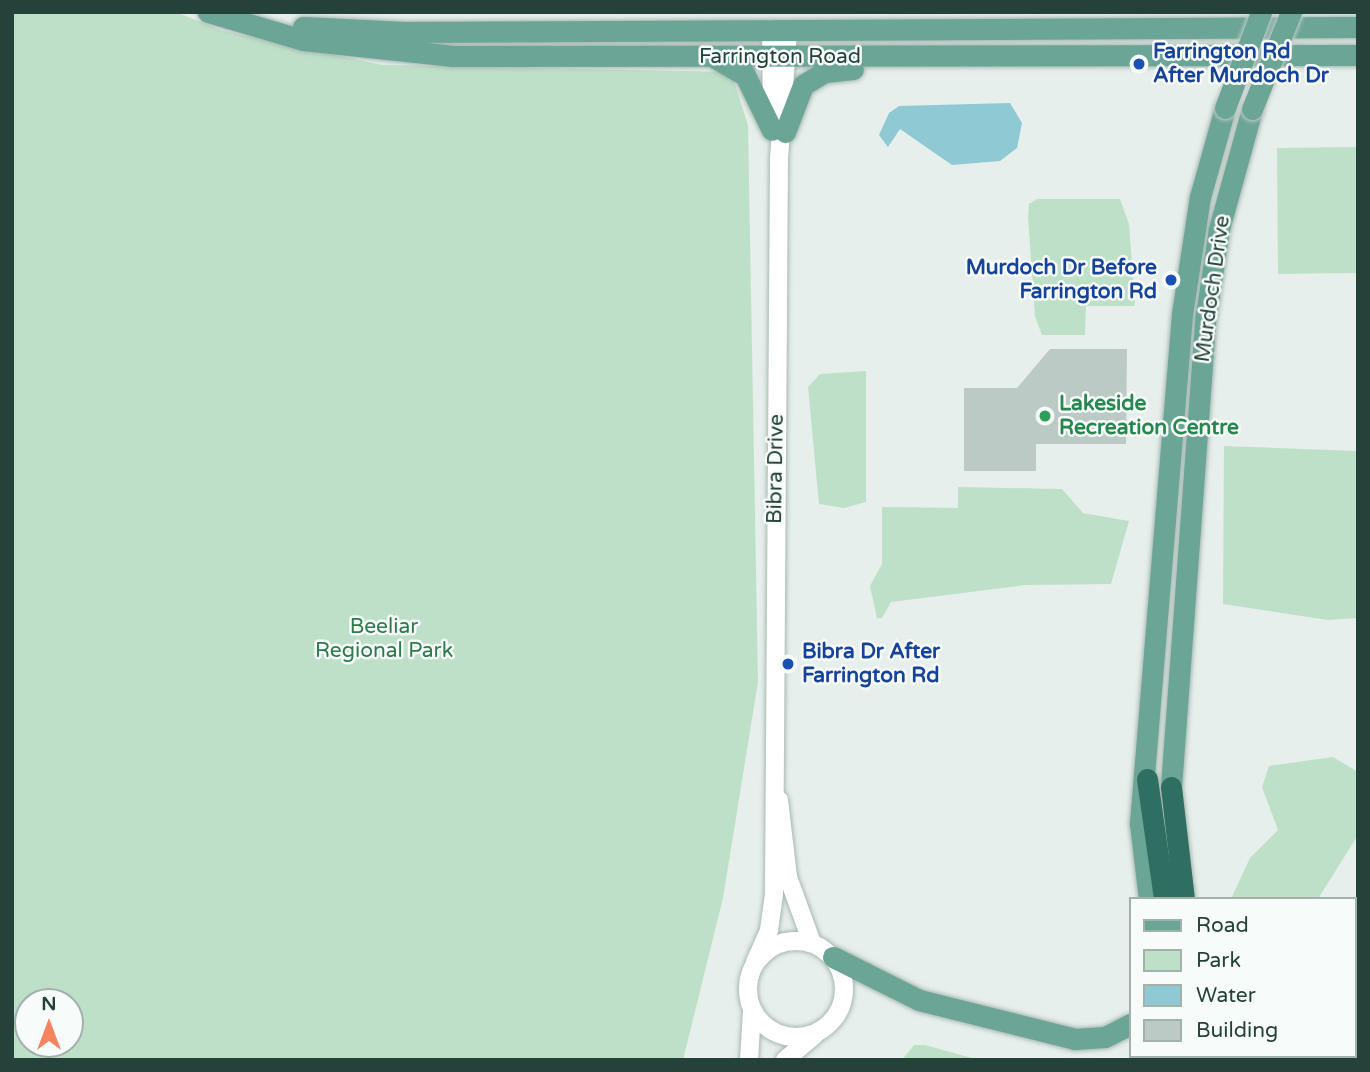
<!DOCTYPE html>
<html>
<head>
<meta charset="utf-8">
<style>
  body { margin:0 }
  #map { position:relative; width:1370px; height:1072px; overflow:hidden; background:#e6efeb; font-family:"Varela Round",sans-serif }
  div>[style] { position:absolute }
  .green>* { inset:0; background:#bfe0c8 }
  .water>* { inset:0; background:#8ec9d4 }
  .building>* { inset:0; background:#bbcac4 }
  .roads { filter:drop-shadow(0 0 2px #a8b8b2) drop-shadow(0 0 2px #a8b8b2) }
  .minor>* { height:18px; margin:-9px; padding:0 9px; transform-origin:9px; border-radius:9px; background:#fff }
  .minor>.ring { margin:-9px; padding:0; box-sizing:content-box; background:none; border:18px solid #fff; border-radius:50% }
  .major>* { height:21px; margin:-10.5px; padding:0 10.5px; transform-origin:10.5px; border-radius:10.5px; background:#6aa596 }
  .highway>* { height:21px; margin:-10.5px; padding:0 10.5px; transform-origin:10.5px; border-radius:10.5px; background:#2f6f62 }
  .bridges { filter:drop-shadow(0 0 2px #c2cac8) drop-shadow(0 0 2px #c2cac8) }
  .major-bridge>* { height:21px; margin:-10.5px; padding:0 10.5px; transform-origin:10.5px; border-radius:10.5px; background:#6aa596 }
  .dots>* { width:19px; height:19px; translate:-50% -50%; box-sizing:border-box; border:4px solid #f7fbf9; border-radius:50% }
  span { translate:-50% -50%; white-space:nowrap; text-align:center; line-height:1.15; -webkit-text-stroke:5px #f7fbf9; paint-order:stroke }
  .transit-label { font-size:21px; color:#164399; font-weight:700 }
  .left { translate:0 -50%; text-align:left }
  .right { translate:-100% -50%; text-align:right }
  .street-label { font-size:21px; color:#24423a }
  .leisure-label { font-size:21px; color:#27864d; font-weight:700 }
  .park-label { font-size:21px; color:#2d7a4b }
  .frame { position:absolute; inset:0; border:14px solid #24423a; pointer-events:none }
  .legend { position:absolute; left:1129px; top:897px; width:228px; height:161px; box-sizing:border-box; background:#f7fbf9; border:2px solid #a3b1ad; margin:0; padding:9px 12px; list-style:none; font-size:21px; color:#24423a }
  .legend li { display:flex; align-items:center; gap:14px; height:35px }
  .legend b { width:35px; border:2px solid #a3b1ad }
  .north { position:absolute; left:14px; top:988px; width:70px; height:70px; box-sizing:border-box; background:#f7fbf9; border:2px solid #a3b1ad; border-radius:50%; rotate:0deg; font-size:19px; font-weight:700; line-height:28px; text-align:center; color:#24423a }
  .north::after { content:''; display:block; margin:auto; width:24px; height:32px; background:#f4845f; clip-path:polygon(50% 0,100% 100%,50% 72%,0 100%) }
</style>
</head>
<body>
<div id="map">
  <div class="green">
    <div style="clip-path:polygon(evenodd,12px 12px,176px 12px,223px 31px,382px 65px,731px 72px,748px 125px,758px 682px,723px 898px,683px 1060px,12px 1060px,12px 12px,28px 1002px,70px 1002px,70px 1044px,28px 1044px,28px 1002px)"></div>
    <div style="clip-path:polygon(1358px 147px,1358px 273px,1278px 274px,1277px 148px)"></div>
    <div style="clip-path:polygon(1037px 199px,1120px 199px,1129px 224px,1135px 306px,1086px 306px,1085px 335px,1042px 335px,1035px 317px,1028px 217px,1029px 204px)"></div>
    <div style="clip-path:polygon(866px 371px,866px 502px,844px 508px,819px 504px,808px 387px,820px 374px)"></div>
    <div style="clip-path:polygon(1224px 446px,1358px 451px,1358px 618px,1328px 620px,1223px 604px)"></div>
    <div style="clip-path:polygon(958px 487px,1062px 489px,1083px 513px,1129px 521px,1111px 584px,1025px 585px,891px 602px,882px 618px,877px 618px,870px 586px,882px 564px,882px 507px,958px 508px)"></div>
    <div style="clip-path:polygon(1333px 757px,1358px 772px,1358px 835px,1318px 899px,1231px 899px,1250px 858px,1278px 830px,1262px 787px,1269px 766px)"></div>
    <div style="clip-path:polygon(914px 1045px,925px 1045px,979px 1060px,902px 1060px)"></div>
  </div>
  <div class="water">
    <div style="clip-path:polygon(1010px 103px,1022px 123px,1017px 148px,1000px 161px,952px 165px,900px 129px,888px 147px,879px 135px,889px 113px,899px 106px)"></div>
  </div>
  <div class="building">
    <div style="clip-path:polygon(1050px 349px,1127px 349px,1126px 444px,1036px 444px,1036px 471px,964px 471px,964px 388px,1017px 388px)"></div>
  </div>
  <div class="roads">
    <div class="minor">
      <div style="left:771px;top:29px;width:99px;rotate:89.4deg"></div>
      <div style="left:779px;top:800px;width:78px;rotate:83.3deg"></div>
      <div style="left:788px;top:877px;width:70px;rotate:70deg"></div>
      <div class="ring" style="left:748px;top:941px;width:78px;height:78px"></div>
      <div style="left:755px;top:962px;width:35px;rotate:-66deg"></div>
      <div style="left:769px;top:930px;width:37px;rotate:-82deg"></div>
      <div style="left:774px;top:893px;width:734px;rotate:-89.61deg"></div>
      <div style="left:779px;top:159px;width:130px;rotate:-86deg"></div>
      <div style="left:749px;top:1060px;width:49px;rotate:-86.5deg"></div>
      <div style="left:785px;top:1060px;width:39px;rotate:-40deg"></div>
    </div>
    <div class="major">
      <div style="left:208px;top:12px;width:99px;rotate:16.4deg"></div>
      <div style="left:303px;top:40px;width:151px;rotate:6.1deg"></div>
      <div style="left:453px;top:56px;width:905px;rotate:-0.06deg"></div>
      <div style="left:303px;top:27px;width:102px;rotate:2.8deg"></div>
      <div style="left:405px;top:32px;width:953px;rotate:-0.3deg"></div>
      <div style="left:715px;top:58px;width:34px;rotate:30deg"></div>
      <div style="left:745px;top:75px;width:61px;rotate:63.9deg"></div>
      <div style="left:785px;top:132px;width:50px;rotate:-69deg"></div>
      <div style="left:803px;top:85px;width:26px;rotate:-31deg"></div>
      <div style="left:825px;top:72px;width:28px;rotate:-6deg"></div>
      <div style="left:1171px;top:787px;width:473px;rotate:-85.8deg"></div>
      <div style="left:1206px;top:315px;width:87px;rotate:-81.4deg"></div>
      <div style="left:1219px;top:229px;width:124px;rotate:-74.6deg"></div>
      <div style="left:1149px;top:899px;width:77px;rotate:-96.8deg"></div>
      <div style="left:1140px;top:823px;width:511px;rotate:-85.28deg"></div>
      <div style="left:1182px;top:314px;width:118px;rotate:-81.3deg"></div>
      <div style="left:1200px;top:197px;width:92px;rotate:-74.3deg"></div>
      <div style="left:833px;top:957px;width:96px;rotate:26.6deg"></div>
      <div style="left:919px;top:1000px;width:161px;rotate:14deg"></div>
      <div style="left:1075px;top:1039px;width:30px;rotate:-4deg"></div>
      <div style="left:1105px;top:1037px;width:28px;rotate:-27deg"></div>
    </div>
    <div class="highway">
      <div style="left:1147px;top:779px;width:121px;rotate:81.9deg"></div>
      <div style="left:1171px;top:787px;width:113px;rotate:83.4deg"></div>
      <div style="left:1240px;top:1056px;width:4px;rotate:63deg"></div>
      <div style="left:1265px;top:1056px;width:5px;rotate:53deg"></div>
    </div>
  </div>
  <div class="bridges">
    <div class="major-bridge">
      <div style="left:1225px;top:108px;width:103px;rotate:-69.4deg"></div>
      <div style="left:1252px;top:109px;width:105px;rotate:-68.1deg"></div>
    </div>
  </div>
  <div class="dots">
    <div style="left:1139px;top:64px;background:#1a4fb4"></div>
    <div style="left:1171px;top:280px;background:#1a4fb4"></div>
    <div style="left:1045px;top:416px;background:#2e9e5b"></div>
    <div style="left:788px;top:664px;background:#1a4fb4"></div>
  </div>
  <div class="transit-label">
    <span class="left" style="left:1153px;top:64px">Farrington Rd<br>After Murdoch Dr</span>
    <span class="right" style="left:1157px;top:280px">Murdoch Dr Before<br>Farrington Rd</span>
    <span class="left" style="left:802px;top:664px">Bibra Dr After<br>Farrington Rd</span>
  </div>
  <div class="street-label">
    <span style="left:780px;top:57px">Farrington Road</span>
    <span style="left:1213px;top:289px;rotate:-82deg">Murdoch Drive</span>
    <span style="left:776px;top:469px;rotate:-89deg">Bibra Drive</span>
  </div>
  <div class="leisure-label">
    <span class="left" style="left:1059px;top:416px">Lakeside<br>Recreation Centre</span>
  </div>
  <div class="park-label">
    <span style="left:384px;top:639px">Beeliar<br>Regional Park</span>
  </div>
  <div class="frame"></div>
  <ul class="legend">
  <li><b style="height:9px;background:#6aa596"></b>Road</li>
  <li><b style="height:19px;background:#bfe0c8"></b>Park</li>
  <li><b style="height:19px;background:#8ec9d4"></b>Water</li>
  <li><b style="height:19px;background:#bbcac4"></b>Building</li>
  </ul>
  <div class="north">N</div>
</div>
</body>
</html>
